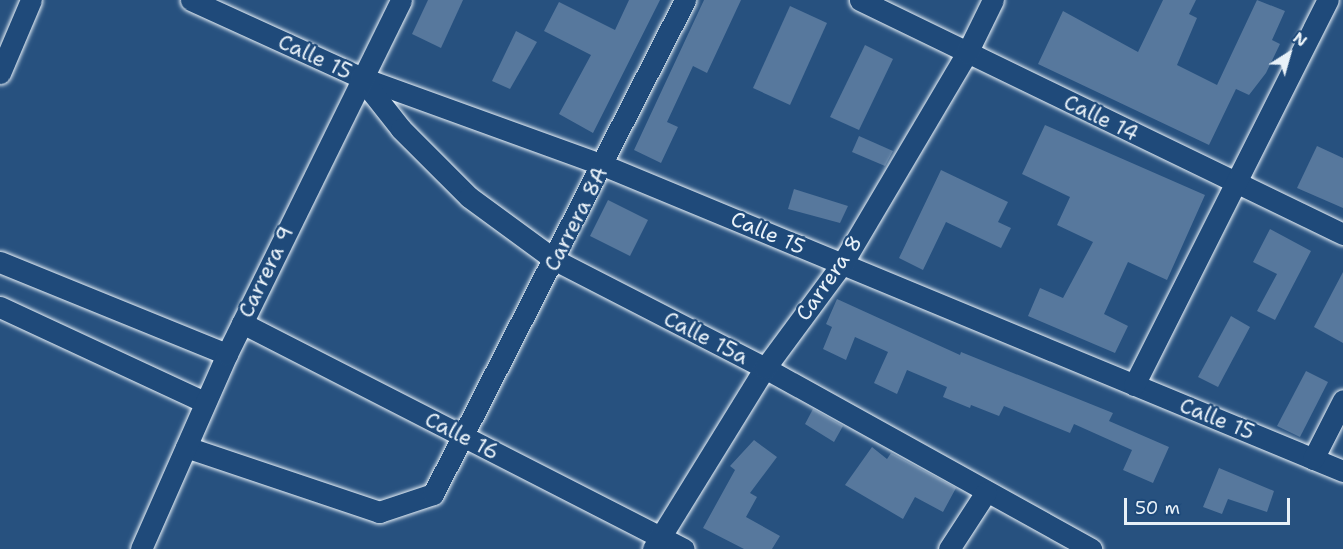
<!DOCTYPE html>
<html>
<head>
<meta charset="utf-8">
<style>
  body { margin:0 }
  #map { position:relative; width:1343px; height:549px; overflow:hidden; background:#27517f; font-family:"Shantell Sans",sans-serif }
  div>[style] { position:absolute }
  .building>* { inset:0; background:#57789d }
  .roads { filter:drop-shadow(0 0 2px #e8f1f8) drop-shadow(0 0 2px #e8f1f8) }
  .street>* { height:21px; margin:-10.5px; padding:0 10.5px; transform-origin:10.5px; border-radius:10.5px; background:#1f4a7a }
  span { translate:-50% -50%; white-space:nowrap; text-align:center; line-height:1.15; -webkit-text-stroke:4.5px #1f4a7a; paint-order:stroke }
  .street-label { font-size:21px; color:#e8f1f8 }
  .north { position:absolute; left:1259px; top:24px; width:60px; height:60px; -webkit-text-stroke:4px #1f4a7a; paint-order:stroke; rotate:37deg; font-size:16px; font-weight:700; line-height:24px; text-align:center; color:#e8f1f8 }
  .north::after { content:''; display:block; margin:auto; width:21px; height:27px; background:#e8f1f8; clip-path:polygon(50% 0,100% 100%,50% 72%,0 100%) }
  .scale { position:absolute; left:1124px; top:498px; width:166px; height:27px; box-sizing:border-box; border:3px solid #e8f1f8; border-top:0; padding-left:8px; font-size:18px; line-height:21px; white-space:nowrap; color:#e8f1f8; -webkit-text-stroke:4px #1f4a7a; paint-order:stroke }
</style>
</head>
<body>
<div id="map">
  <div class="building">
    <div style="clip-path:polygon(428px 0,463px 0,441px 48px,412px 34px)"></div>
    <div style="clip-path:polygon(629px 0,660px 0,593px 133px,559px 114px,591px 55px,544px 31px,559px 2px,615px 30px)"></div>
    <div style="clip-path:polygon(704px 0,741px 0,707px 73px,693px 66px,667px 122px,678px 127px,661px 163px,634px 150px)"></div>
    <div style="clip-path:polygon(1163px 0,1196px 0,1189px 14px,1197px 18px,1177px 65px,1217px 85px,1257px 0,1285px 11px,1272px 40px,1280px 44px,1266px 73px,1249px 95px,1236px 89px,1209px 145px,1038px 64px,1063px 11px,1138px 52px)"></div>
    <div style="clip-path:polygon(790px 6px,827px 23px,790px 105px,753px 88px)"></div>
    <div style="clip-path:polygon(516px 31px,537px 42px,510px 89px,492px 81px)"></div>
    <div style="clip-path:polygon(865px 45px,893px 59px,859px 130px,830px 117px)"></div>
    <div style="clip-path:polygon(1045px 125px,1205px 195px,1167px 280px,1128px 262px,1104px 314px,1128px 326px,1115px 353px,1028px 316px,1040px 288px,1063px 298px,1093px 242px,1057px 225px,1070px 197px,1022px 174px)"></div>
    <div style="clip-path:polygon(859px 136px,893px 151px,885px 166px,852px 152px)"></div>
    <div style="clip-path:polygon(1317px 146px,1343px 158px,1343px 208px,1297px 188px)"></div>
    <div style="clip-path:polygon(941px 170px,1008px 202px,998px 222px,1011px 228px,1001px 248px,946px 222px,923px 270px,899px 258px)"></div>
    <div style="clip-path:polygon(794px 189px,848px 206px,840px 223px,788px 209px)"></div>
    <div style="clip-path:polygon(608px 200px,648px 220px,630px 256px,590px 236px)"></div>
    <div style="clip-path:polygon(1270px 229px,1311px 251px,1275px 320px,1257px 311px,1277px 274px,1253px 262px)"></div>
    <div style="clip-path:polygon(1343px 272px,1343px 343px,1314px 327px)"></div>
    <div style="clip-path:polygon(837px 299px,960px 355px,961px 352px,1113px 413px,1109px 421px,1169px 447px,1153px 483px,1123px 470px,1132px 450px,1074px 424px,1070px 433px,1004px 406px,999px 416px,971px 405px,970px 408px,943px 397px,947px 387px,907px 370px,897px 394px,874px 383px,888px 352px,855px 337px,846px 360px,823px 349px,832px 327px,826px 324px)"></div>
    <div style="clip-path:polygon(1231px 316px,1250px 327px,1218px 387px,1198px 377px)"></div>
    <div style="clip-path:polygon(1306px 371px,1328px 382px,1300px 437px,1277px 426px)"></div>
    <div style="clip-path:polygon(813px 409px,843px 426px,834px 442px,805px 424px)"></div>
    <div style="clip-path:polygon(754px 440px,777px 457px,750px 493px,757px 497px,746px 517px,780px 536px,772px 549px,744px 549px,703px 528px,735px 470px,730px 466px)"></div>
    <div style="clip-path:polygon(872px 447px,887px 459px,891px 453px,956px 488px,943px 512px,915px 497px,903px 519px,845px 485px)"></div>
    <div style="clip-path:polygon(1219px 468px,1274px 491px,1267px 512px,1228px 499px,1222px 514px,1203px 507px)"></div>
  </div>
  <div class="roads">
    <div class="street">
      <div style="left:191px;top:0;width:186px;rotate:24.5deg"></div>
      <div style="left:360px;top:77px;width:258px;rotate:19.9deg"></div>
      <div style="left:603px;top:165px;width:801px;rotate:22.47deg"></div>
      <div style="left:860px;top:0;width:537px;rotate:25.85deg"></div>
      <div style="left:0;top:73px;width:79px;rotate:-67deg"></div>
      <div style="left:360px;top:77px;width:66px;rotate:51.7deg"></div>
      <div style="left:401px;top:129px;width:96px;rotate:45deg"></div>
      <div style="left:469px;top:197px;width:107px;rotate:36.2deg"></div>
      <div style="left:555px;top:260px;width:236px;rotate:27.2deg"></div>
      <div style="left:765px;top:368px;width:373px;rotate:29deg"></div>
      <div style="left:0;top:262px;width:245px;rotate:22.1deg"></div>
      <div style="left:0;top:307px;width:226px;rotate:24.9deg"></div>
      <div style="left:242px;top:323px;width:496px;rotate:27.1deg"></div>
      <div style="left:1134px;top:385px;width:431px;rotate:-63.3deg"></div>
      <div style="left:186px;top:447px;width:204px;rotate:18.6deg"></div>
      <div style="left:379px;top:512px;width:57px;rotate:-18.4deg"></div>
      <div style="left:433px;top:494px;width:555px;rotate:-62.97deg"></div>
      <div style="left:1313px;top:459px;width:66px;rotate:-63deg"></div>
      <div style="left:141px;top:549px;width:213px;rotate:-66.2deg"></div>
      <div style="left:227px;top:354px;width:394px;rotate:-63.8deg"></div>
      <div style="left:653px;top:549px;width:213px;rotate:-58.3deg"></div>
      <div style="left:765px;top:368px;width:129px;rotate:-53.5deg"></div>
      <div style="left:842px;top:264px;width:245px;rotate:-59.4deg"></div>
      <div style="left:967px;top:53px;width:59px;rotate:-63.9deg"></div>
      <div style="left:949px;top:549px;width:68px;rotate:-57deg"></div>
    </div>
  </div>
  <div class="street-label">
    <span style="left:315px;top:57px;rotate:25deg">Calle 15</span>
    <span style="left:1101px;top:118px;rotate:26deg">Calle 14</span>
    <span style="left:576px;top:219px;rotate:-63deg">Carrera 8A</span>
    <span style="left:768px;top:233px;rotate:23deg">Calle 15</span>
    <span style="left:266px;top:272px;rotate:-64deg">Carrera 9</span>
    <span style="left:829px;top:278px;rotate:-55deg">Carrera 8</span>
    <span style="left:706px;top:338px;rotate:27deg">Calle 15a</span>
    <span style="left:1217px;top:419px;rotate:22deg">Calle 15</span>
    <span style="left:462px;top:436px;rotate:27deg">Calle 16</span>
  </div>
  <div class="north">N</div>
  <div class="scale">50 m</div>
</div>
</body>
</html>
